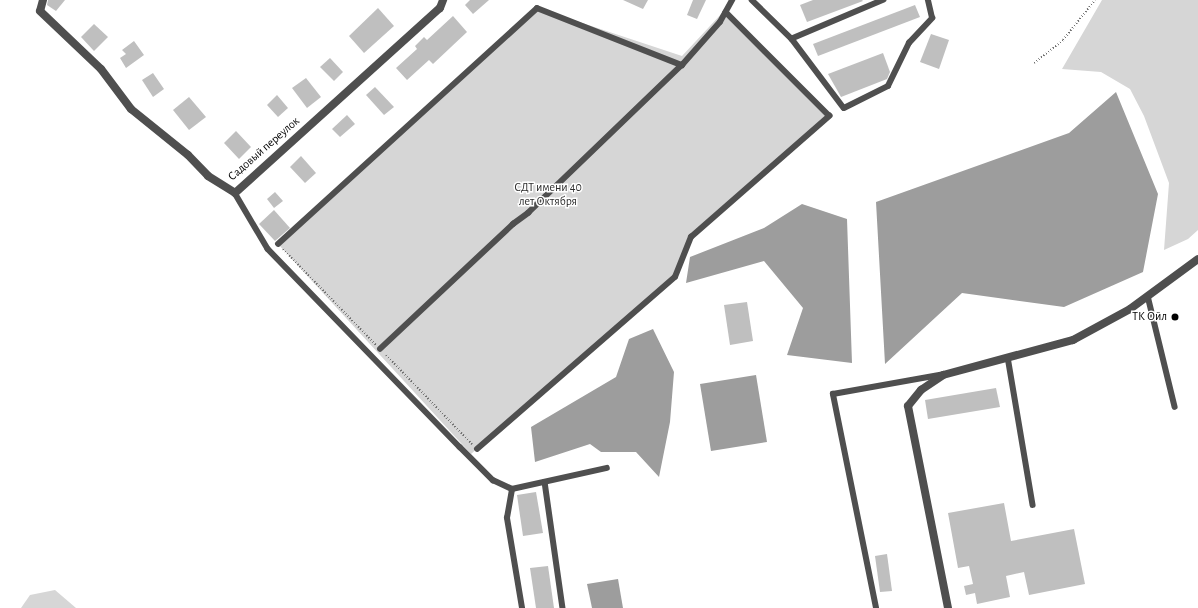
<!DOCTYPE html>
<html>
<head>
<meta charset="utf-8">
<style>
  body { margin:0 }
  #map { position:relative; width:1198px; height:608px; overflow:hidden; background:#fff; font-family:"Alegreya Sans",sans-serif }
  div>[style] { position:absolute }
  .green>* { inset:0; background:#d6d6d6 }
  .water>* { inset:0; background:#9d9d9d }
  .building>* { inset:0; background:#bfbfbf }
  .path>* { height:2px; margin-top:-1px; transform-origin:0; background:repeating-linear-gradient(90deg,#717171 0 1px,transparent 0 3px) }
  .lane>* { height:5.5px; margin:-2.75px; padding:0 2.75px; transform-origin:2.75px; border-radius:2.75px; background:#4f4f4f }
  .street>* { height:8px; margin:-4px; padding:0 4px; transform-origin:4px; border-radius:4px; background:#4f4f4f }
  .dots>* { width:11px; height:11px; translate:-50% -50%; box-sizing:border-box; border:2px solid #fff; border-radius:50% }
  span { translate:-50% -50%; white-space:nowrap; text-align:center; line-height:1.15; -webkit-text-stroke:3px #fff; paint-order:stroke }
  .street-label { font-size:12px; color:#000 }
  .park-label { font-size:12px; color:#2d2d2d }
  .poi-label { font-size:12px; color:#000 }
  .right { translate:-100% -50%; text-align:right }
</style>
</head>
<body>
<div id="map">
  <div class="green">
    <div style="clip-path:polygon(1102px 0,1198px 0,1198px 230px,1188px 239px,1164px 250px,1169px 183px,1144px 116px,1130px 89px,1101px 72px,1062px 69px)"></div>
    <div style="clip-path:polygon(537px 8px,682px 56px,723px 12px,829px 116px,691px 237px,675px 277px,471px 454px,278px 244px)"></div>
    <div style="clip-path:polygon(55px 590px,76px 608px,21px 608px,30px 595px)"></div>
  </div>
  <div class="water">
    <div style="clip-path:polygon(1116px 92px,1158px 194px,1143px 272px,1064px 307px,962px 293px,885px 364px,876px 202px,1069px 133px)"></div>
    <div style="clip-path:polygon(802px 204px,847px 219px,852px 363px,787px 355px,803px 308px,764px 261px,686px 283px,690px 257px,764px 228px)"></div>
    <div style="clip-path:polygon(653px 329px,674px 372px,670px 422px,659px 477px,636px 452px,601px 452px,590px 444px,535px 462px,531px 427px,616px 377px,629px 339px)"></div>
    <div style="clip-path:polygon(756px 375px,767px 442px,711px 451px,700px 384px)"></div>
    <div style="clip-path:polygon(618px 579px,623px 608px,592px 608px,587px 584px)"></div>
  </div>
  <div class="building">
    <div style="clip-path:polygon(48px 0,65px 0,56px 11px,47px 5px)"></div>
    <div style="clip-path:polygon(470px 0,489px 0,473px 14px,465px 5px)"></div>
    <div style="clip-path:polygon(623px 0,648px 0,643px 9px)"></div>
    <div style="clip-path:polygon(693px 0,706px 0,697px 19px,687px 15px)"></div>
    <div style="clip-path:polygon(813px 0,862px 0,863px 1px,807px 22px,800px 5px)"></div>
    <div style="clip-path:polygon(915px 5px,920px 17px,818px 56px,813px 44px)"></div>
    <div style="clip-path:polygon(378px 8px,394px 26px,364px 53px,349px 36px)"></div>
    <div style="clip-path:polygon(453px 16px,467px 32px,433px 64px,429px 60px,407px 80px,396px 68px,417px 49px,415px 46px,424px 37px,427px 40px)"></div>
    <div style="clip-path:polygon(94px 24px,108px 37px,94px 51px,81px 37px)"></div>
    <div style="clip-path:polygon(931px 34px,949px 40px,939px 69px,920px 62px)"></div>
    <div style="clip-path:polygon(134px 41px,144px 55px,126px 68px,120px 58px,126px 54px,122px 50px)"></div>
    <div style="clip-path:polygon(883px 53px,890px 72px,887px 79px,841px 97px,828px 74px)"></div>
    <div style="clip-path:polygon(330px 58px,343px 72px,334px 81px,320px 67px)"></div>
    <div style="clip-path:polygon(153px 73px,164px 89px,153px 97px,142px 80px)"></div>
    <div style="clip-path:polygon(306px 78px,321px 97px,307px 108px,292px 88px)"></div>
    <div style="clip-path:polygon(375px 87px,394px 107px,384px 115px,366px 95px)"></div>
    <div style="clip-path:polygon(277px 95px,288px 108px,278px 117px,267px 105px)"></div>
    <div style="clip-path:polygon(189px 97px,206px 117px,189px 130px,173px 110px)"></div>
    <div style="clip-path:polygon(347px 115px,355px 124px,340px 137px,332px 129px)"></div>
    <div style="clip-path:polygon(236px 131px,251px 147px,239px 159px,224px 143px)"></div>
    <div style="clip-path:polygon(301px 156px,316px 173px,305px 183px,290px 167px)"></div>
    <div style="clip-path:polygon(275px 192px,283px 201px,274px 208px,267px 199px)"></div>
    <div style="clip-path:polygon(274px 210px,290px 228px,275px 241px,259px 224px)"></div>
    <div style="clip-path:polygon(747px 302px,753px 341px,730px 345px,724px 305px)"></div>
    <div style="clip-path:polygon(996px 388px,1000px 407px,928px 419px,925px 400px)"></div>
    <div style="clip-path:polygon(536px 492px,543px 533px,523px 536px,517px 495px)"></div>
    <div style="clip-path:polygon(1004px 503px,1011px 541px,1074px 529px,1085px 584px,1029px 595px,1024px 572px,1006px 576px,1010px 597px,977px 604px,975px 593px,966px 595px,964px 586px,973px 584px,969px 566px,958px 568px,948px 513px)"></div>
    <div style="clip-path:polygon(887px 554px,892px 591px,880px 592px,875px 556px)"></div>
    <div style="clip-path:polygon(548px 566px,554px 608px,536px 608px,530px 568px)"></div>
  </div>
  <div class="path">
    <div style="left:1034px;top:63px;width:37px;rotate:-38deg"></div>
    <div style="left:1063px;top:40px;width:51px;rotate:-51.3deg"></div>
    <div style="left:283px;top:249px;width:134px;rotate:45.9deg"></div>
    <div style="left:386px;top:355px;width:124px;rotate:46deg"></div>
  </div>
  <div class="lane">
    <div style="left:752px;top:0;width:56px;rotate:44.3deg"></div>
    <div style="left:884px;top:0;width:100px;rotate:157deg"></div>
    <div style="left:792px;top:39px;width:86px;rotate:53deg"></div>
    <div style="left:844px;top:108px;width:49px;rotate:-26.6deg"></div>
    <div style="left:888px;top:86px;width:48px;rotate:-64deg"></div>
    <div style="left:909px;top:43px;width:34px;rotate:-47deg"></div>
    <div style="left:932px;top:18px;width:18px;rotate:-103deg"></div>
    <div style="left:235px;top:193px;width:65px;rotate:59.5deg"></div>
    <div style="left:268px;top:249px;width:276px;rotate:45.9deg"></div>
    <div style="left:460px;top:447px;width:47px;rotate:45deg"></div>
    <div style="left:493px;top:480px;width:21px;rotate:25deg"></div>
    <div style="left:278px;top:244px;width:350px;rotate:-42.3deg"></div>
    <div style="left:537px;top:8px;width:156px;rotate:21.5deg"></div>
    <div style="left:1148px;top:296px;width:114px;rotate:76.3deg"></div>
    <div style="left:380px;top:349px;width:183px;rotate:-43.2deg"></div>
    <div style="left:513px;top:224px;width:19px;rotate:-36deg"></div>
    <div style="left:528px;top:213px;width:214px;rotate:-43.9deg"></div>
    <div style="left:682px;top:65px;width:57px;rotate:-48.5deg"></div>
    <div style="left:720px;top:22px;width:25px;rotate:-61deg"></div>
    <div style="left:1008px;top:357px;width:150px;rotate:80.4deg"></div>
    <div style="left:477px;top:449px;width:262px;rotate:-41deg"></div>
    <div style="left:675px;top:277px;width:43px;rotate:-68.2deg"></div>
    <div style="left:691px;top:237px;width:184px;rotate:-41.2deg"></div>
    <div style="left:829px;top:116px;width:146px;rotate:-135deg"></div>
    <div style="left:545px;top:482px;width:127px;rotate:81.9deg"></div>
    <div style="left:522px;top:608px;width:91px;rotate:-99.5deg"></div>
    <div style="left:507px;top:518px;width:29px;rotate:-80deg"></div>
    <div style="left:512px;top:489px;width:97px;rotate:-12.5deg"></div>
    <div style="left:876px;top:608px;width:218px;rotate:-101.4deg"></div>
    <div style="left:833px;top:394px;width:109px;rotate:-10.1deg"></div>
  </div>
  <div class="street">
    <div style="left:43px;top:0;width:11px;rotate:105deg"></div>
    <div style="left:40px;top:11px;width:84px;rotate:43.6deg"></div>
    <div style="left:101px;top:69px;width:50px;rotate:53.1deg"></div>
    <div style="left:131px;top:109px;width:73px;rotate:38.9deg"></div>
    <div style="left:188px;top:155px;width:29px;rotate:46deg"></div>
    <div style="left:208px;top:176px;width:32px;rotate:32deg"></div>
    <div style="left:235px;top:193px;width:276px;rotate:-42.1deg"></div>
    <div style="left:440px;top:8px;width:9px;rotate:-69deg"></div>
    <div style="left:948px;top:608px;width:206px;rotate:-101.2deg"></div>
    <div style="left:908px;top:406px;width:21px;rotate:-51deg"></div>
    <div style="left:921px;top:390px;width:27px;rotate:-34deg"></div>
    <div style="left:943px;top:375px;width:135px;rotate:-15.1deg"></div>
    <div style="left:1073px;top:340px;width:65px;rotate:-28.5deg"></div>
    <div style="left:1130px;top:309px;width:84px;rotate:-36.3deg"></div>
  </div>
  <div class="dots">
    <div style="left:1175px;top:317px;background:#000"></div>
  </div>
  <div class="street-label">
    <span style="left:264px;top:149px;rotate:-41deg">Садовый переулок</span>
  </div>
  <div class="park-label">
    <span style="left:548px;top:195px">СДТ имени 40<br>лет Октября</span>
  </div>
  <div class="poi-label">
    <span class="right" style="left:1167px;top:317px">ТК Ойл</span>
  </div>
</div>
</body>
</html>
